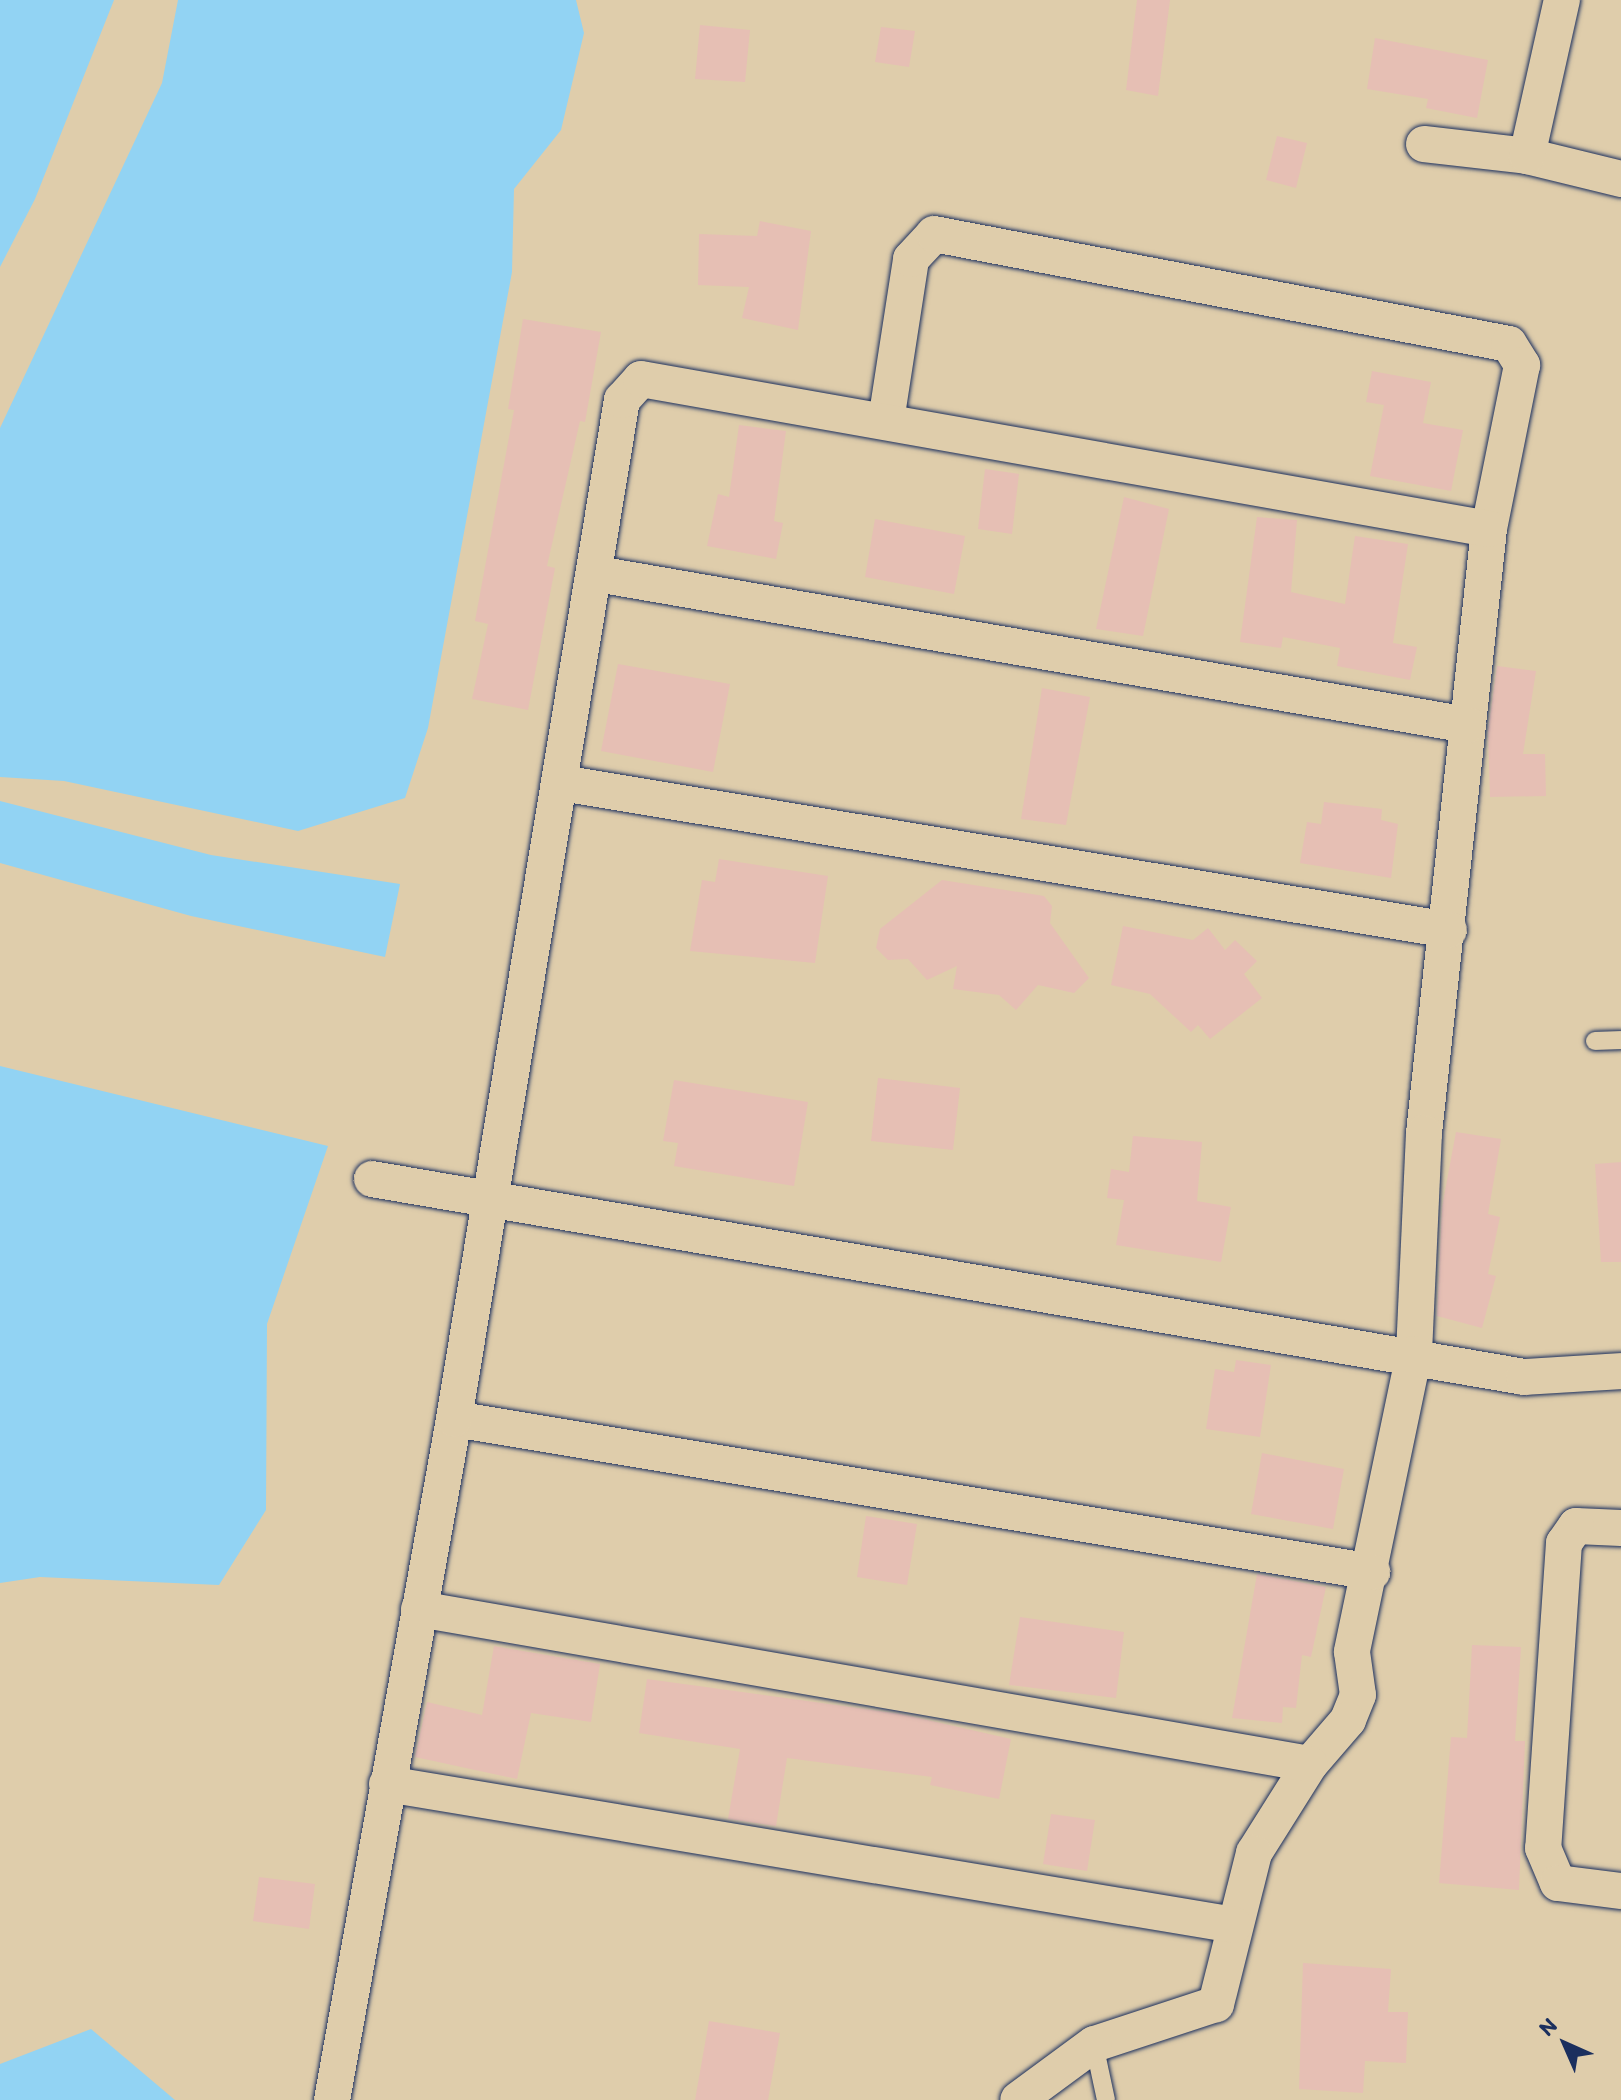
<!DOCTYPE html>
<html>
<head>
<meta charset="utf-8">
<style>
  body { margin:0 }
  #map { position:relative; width:1621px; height:2100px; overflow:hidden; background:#dfcdab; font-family:Itim,sans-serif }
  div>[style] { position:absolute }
  .water>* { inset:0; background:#92d3f3 }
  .building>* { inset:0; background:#e6bfb4 }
  .roads { filter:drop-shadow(0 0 2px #1b2f5e) drop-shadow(0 0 2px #1b2f5e) }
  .service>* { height:18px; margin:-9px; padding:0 9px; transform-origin:9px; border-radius:9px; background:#dfcdab }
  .minor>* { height:36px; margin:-18px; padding:0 18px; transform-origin:18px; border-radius:18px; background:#dfcdab }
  span { translate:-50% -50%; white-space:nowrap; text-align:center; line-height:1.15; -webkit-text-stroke:6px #dfcdab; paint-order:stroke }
  .north { position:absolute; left:1525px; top:2004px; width:80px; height:80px; -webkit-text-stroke:6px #dfcdab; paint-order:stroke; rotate:315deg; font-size:22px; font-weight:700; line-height:32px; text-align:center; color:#1b2f5e }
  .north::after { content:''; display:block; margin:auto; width:28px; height:36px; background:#1b2f5e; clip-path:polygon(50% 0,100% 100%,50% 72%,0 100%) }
</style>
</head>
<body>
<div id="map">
  <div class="water">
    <div style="clip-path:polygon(0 0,114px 0,35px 199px,0 267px)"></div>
    <div style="clip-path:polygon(178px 0,576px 0,584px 33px,561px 130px,514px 189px,512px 272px,428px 728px,405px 798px,298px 831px,64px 781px,0 777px,0 428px,162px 83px)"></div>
    <div style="clip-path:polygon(0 801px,211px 855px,400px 884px,385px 957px,191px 916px,0 863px)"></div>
    <div style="clip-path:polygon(0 1066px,328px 1146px,267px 1324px,266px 1510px,219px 1585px,40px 1577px,0 1583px)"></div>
    <div style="clip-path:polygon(91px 2029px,175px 2100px,0 2100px,0 2064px)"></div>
  </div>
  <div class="building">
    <div style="clip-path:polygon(1137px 0,1170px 0,1158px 96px,1126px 90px)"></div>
    <div style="clip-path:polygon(700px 25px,750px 30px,745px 82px,695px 79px)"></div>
    <div style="clip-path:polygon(881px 27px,915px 31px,909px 67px,875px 62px)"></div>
    <div style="clip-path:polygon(1375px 38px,1488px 60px,1477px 118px,1426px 108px,1428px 99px,1367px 89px)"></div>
    <div style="clip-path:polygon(1277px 136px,1307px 143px,1296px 188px,1266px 180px)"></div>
    <div style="clip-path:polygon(760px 221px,811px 231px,798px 330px,742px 318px,749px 287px,698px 285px,699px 234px,757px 236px)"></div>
    <div style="clip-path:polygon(523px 319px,601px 332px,585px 422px,580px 421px,547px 566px,555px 568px,528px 710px,472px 699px,488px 624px,475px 621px,514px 410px,508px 409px)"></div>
    <div style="clip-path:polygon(1372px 371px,1431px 382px,1423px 423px,1463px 430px,1451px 491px,1370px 476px,1384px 405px,1366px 402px)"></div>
    <div style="clip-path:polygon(739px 425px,786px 431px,774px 521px,783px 523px,776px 559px,707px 546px,718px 494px,729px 497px)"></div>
    <div style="clip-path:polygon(985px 469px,1019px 474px,1012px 534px,978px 529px)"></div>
    <div style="clip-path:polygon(1124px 497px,1169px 509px,1143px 636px,1096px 629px)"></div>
    <div style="clip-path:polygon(1257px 517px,1297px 520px,1291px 592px,1345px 604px,1355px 536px,1408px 544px,1393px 643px,1417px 647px,1410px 680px,1337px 666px,1340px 648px,1283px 637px,1281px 648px,1240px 642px)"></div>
    <div style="clip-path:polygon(875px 519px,965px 536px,954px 594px,865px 577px)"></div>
    <div style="clip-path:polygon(618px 664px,730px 684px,713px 772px,601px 751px)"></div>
    <div style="clip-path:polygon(1497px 666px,1536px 671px,1523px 754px,1545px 754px,1546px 796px,1490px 797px,1488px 730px)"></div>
    <div style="clip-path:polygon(1042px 688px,1090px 697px,1066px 825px,1021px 819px)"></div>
    <div style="clip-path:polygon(1324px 802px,1382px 809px,1381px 820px,1398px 824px,1391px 878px,1300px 863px,1307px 822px,1321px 824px)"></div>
    <div style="clip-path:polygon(719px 859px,828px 876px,815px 963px,690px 951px,702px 880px,715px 882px)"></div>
    <div style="clip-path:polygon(942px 880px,1044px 896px,1052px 906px,1050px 923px,1089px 978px,1074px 993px,1038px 985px,1016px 1010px,999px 995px,953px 989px,957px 966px,927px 980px,908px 959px,888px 960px,876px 948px,880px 929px)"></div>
    <div style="clip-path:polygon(1123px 926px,1193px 940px,1208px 928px,1225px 950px,1235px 940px,1257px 961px,1244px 974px,1262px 998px,1210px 1039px,1198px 1025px,1191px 1032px,1150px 994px,1111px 985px)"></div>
    <div style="clip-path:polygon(878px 1078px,960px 1088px,953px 1150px,871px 1141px)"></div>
    <div style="clip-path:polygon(674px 1080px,808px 1102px,794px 1186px,674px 1166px,678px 1143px,663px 1141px)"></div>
    <div style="clip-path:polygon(1456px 1132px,1501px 1139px,1488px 1214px,1500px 1217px,1488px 1274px,1496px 1276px,1482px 1328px,1437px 1316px,1442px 1207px)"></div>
    <div style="clip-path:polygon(1133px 1136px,1202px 1142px,1197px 1201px,1231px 1207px,1221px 1262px,1116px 1245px,1124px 1200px,1107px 1198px,1111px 1169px,1129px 1172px)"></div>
    <div style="clip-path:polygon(1621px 1162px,1621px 1262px,1601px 1262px,1595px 1164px)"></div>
    <div style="clip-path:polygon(1236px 1360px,1271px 1365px,1260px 1437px,1206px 1429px,1215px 1369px,1234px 1372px)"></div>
    <div style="clip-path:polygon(1262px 1453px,1344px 1469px,1333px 1529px,1251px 1514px)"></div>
    <div style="clip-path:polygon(866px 1516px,917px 1524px,907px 1585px,857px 1577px)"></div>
    <div style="clip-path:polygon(1257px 1574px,1326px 1587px,1311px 1657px,1302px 1655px,1296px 1708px,1283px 1707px,1282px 1723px,1232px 1718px)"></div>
    <div style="clip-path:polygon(1020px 1617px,1124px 1632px,1116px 1698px,1009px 1685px)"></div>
    <div style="clip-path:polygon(1472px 1645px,1521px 1647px,1515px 1741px,1525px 1741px,1519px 1890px,1439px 1883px,1451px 1737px,1467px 1738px)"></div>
    <div style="clip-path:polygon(494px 1646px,600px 1664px,591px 1722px,531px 1713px,517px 1779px,415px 1757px,427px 1702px,482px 1715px)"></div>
    <div style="clip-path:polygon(647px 1679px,901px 1714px,1011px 1739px,999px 1799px,930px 1785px,932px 1777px,787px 1758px,776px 1826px,728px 1819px,740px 1749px,639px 1733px)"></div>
    <div style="clip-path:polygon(1051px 1814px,1095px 1820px,1087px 1871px,1043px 1864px)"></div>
    <div style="clip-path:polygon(259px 1877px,315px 1884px,309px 1929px,253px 1921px)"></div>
    <div style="clip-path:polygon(1303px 1963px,1391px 1969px,1388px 2012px,1408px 2012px,1406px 2063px,1365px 2061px,1363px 2093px,1299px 2089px)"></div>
    <div style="clip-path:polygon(709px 2021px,780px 2033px,768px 2100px,695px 2100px)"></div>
  </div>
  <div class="roads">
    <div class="service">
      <div style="left:1595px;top:1041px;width:26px;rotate:-2deg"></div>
      <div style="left:1094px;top:2044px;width:57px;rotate:77.9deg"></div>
    </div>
    <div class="minor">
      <div style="left:1424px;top:144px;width:104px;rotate:6.6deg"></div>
      <div style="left:1527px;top:156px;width:97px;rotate:13.7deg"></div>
      <div style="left:1527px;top:156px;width:160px;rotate:-77.4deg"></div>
      <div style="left:886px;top:421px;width:164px;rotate:-81.2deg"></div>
      <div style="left:911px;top:259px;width:34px;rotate:-47deg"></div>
      <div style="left:934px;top:234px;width:585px;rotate:10.83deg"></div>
      <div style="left:1509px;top:344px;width:25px;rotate:58deg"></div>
      <div style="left:1522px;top:365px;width:167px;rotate:101.4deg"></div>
      <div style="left:1489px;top:529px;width:607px;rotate:96.14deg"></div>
      <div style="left:1424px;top:1133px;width:221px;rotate:92.6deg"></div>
      <div style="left:1414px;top:1354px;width:304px;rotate:101.8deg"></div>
      <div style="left:1352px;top:1652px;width:43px;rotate:82.1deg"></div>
      <div style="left:1358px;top:1695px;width:27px;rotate:112deg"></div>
      <div style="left:1348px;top:1720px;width:58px;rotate:130.8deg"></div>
      <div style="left:1310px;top:1764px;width:105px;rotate:122.2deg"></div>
      <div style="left:1254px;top:1853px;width:156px;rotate:104.1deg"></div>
      <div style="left:1216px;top:2004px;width:128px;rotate:161.8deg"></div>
      <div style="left:1094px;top:2044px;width:94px;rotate:143.6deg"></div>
      <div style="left:597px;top:574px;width:884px;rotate:9.84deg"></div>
      <div style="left:561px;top:783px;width:900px;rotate:9.4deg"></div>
      <div style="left:372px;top:1179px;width:1169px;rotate:9.75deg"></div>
      <div style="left:1524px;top:1377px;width:97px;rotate:-3.5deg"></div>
      <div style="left:454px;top:1419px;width:931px;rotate:9.46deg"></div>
      <div style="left:1621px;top:1528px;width:45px;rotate:-177.5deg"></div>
      <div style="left:1576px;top:1526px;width:21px;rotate:125deg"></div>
      <div style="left:1564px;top:1543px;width:306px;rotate:93.9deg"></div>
      <div style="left:1543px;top:1848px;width:38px;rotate:67deg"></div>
      <div style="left:1558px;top:1883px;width:64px;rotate:7.2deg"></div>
      <div style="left:419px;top:1609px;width:904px;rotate:9.87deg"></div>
      <div style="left:387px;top:1784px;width:859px;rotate:9.45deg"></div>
      <div style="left:332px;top:2100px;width:692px;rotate:-79.84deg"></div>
      <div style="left:454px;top:1419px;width:1033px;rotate:-80.64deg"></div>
      <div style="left:622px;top:400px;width:28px;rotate:-48deg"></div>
      <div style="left:641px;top:379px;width:861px;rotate:10.03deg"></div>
    </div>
  </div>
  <div class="north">N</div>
</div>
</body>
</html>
